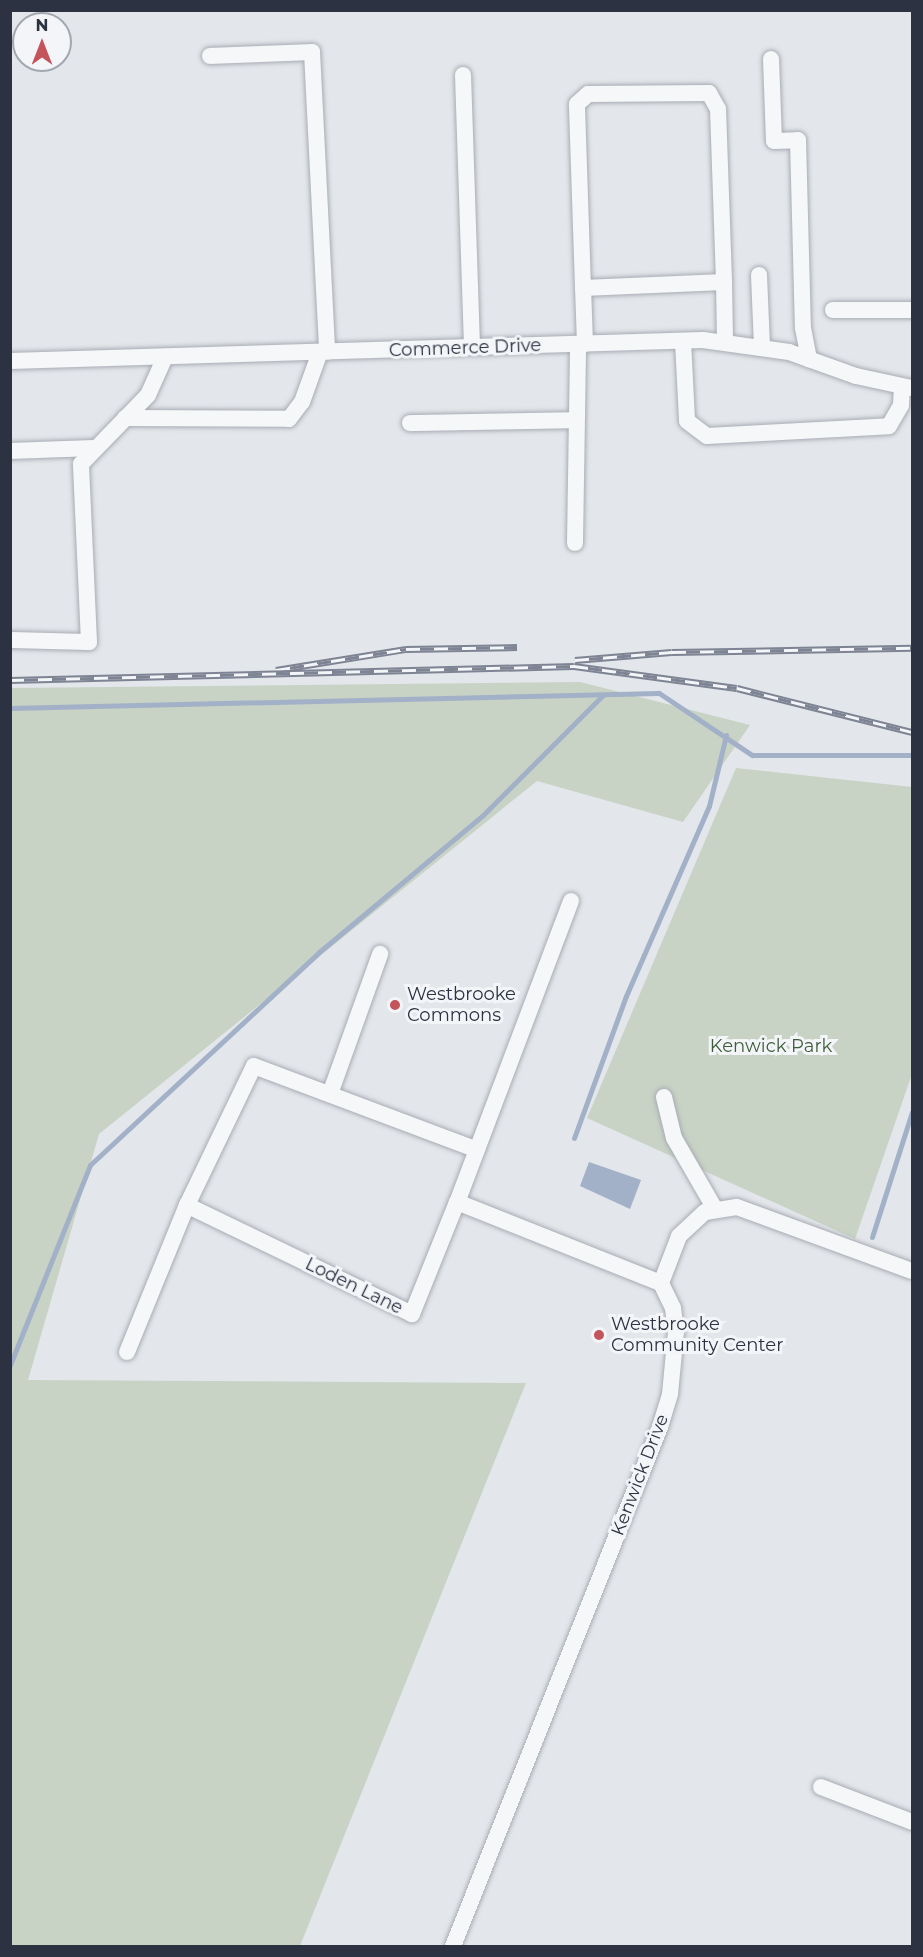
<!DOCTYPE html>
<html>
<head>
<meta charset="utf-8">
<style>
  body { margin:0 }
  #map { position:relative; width:923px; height:1957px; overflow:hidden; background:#e3e6ea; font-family:Montserrat,sans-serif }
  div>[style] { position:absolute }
  .green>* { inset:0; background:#c8d3c5 }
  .water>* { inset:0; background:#a2b1c7 }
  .stream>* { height:5px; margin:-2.5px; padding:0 2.5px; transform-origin:2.5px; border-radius:2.5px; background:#a2b1c7 }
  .roads { filter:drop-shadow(0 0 2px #a8acb4) drop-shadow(0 0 2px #a8acb4) }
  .minor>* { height:16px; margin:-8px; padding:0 8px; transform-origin:8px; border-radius:8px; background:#f6f7f9 }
  .rail>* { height:7px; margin-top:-3.5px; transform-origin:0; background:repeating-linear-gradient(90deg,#f3f5f8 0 14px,#7e8493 0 28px); box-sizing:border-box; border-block:2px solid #7e8493 }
  .dots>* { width:16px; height:16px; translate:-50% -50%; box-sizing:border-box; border:3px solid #f3f5f8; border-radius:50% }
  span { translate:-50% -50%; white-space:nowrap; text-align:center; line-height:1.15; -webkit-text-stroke:6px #f3f5f8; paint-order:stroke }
  .street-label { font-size:18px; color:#2c3241 }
  .poi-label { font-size:18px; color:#2c3241 }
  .left { translate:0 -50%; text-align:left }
  .park-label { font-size:18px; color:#3f5c3b }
  .frame { position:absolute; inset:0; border:12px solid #2c3241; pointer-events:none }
  .north { position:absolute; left:12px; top:12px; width:60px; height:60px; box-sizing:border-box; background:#f3f5f8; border:2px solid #a3a7af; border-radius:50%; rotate:0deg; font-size:16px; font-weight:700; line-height:24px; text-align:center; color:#2c3241 }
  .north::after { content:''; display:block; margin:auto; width:21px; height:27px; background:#c4545c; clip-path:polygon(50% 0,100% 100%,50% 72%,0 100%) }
</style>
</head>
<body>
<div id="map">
  <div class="green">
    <div style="clip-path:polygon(580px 682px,750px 725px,683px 822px,537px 781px,99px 1134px,28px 1380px,526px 1383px,300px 1946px,11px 1946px,11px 688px)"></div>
    <div style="clip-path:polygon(736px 768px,912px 787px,912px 1074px,855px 1239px,587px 1118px)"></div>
  </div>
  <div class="water">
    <div style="clip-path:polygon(589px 1162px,641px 1180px,630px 1209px,580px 1186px)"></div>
  </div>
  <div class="stream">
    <div style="left:10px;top:708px;width:649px;rotate:-1.32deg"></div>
    <div style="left:659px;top:693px;width:112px;rotate:33.7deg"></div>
    <div style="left:752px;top:755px;width:160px"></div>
    <div style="left:574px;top:1138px;width:151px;rotate:-69.9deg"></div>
    <div style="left:626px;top:996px;width:207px;rotate:-66.4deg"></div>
    <div style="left:709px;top:806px;width:73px;rotate:-76.5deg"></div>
    <div style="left:872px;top:1237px;width:131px;rotate:-72.3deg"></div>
    <div style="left:10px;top:1365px;width:215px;rotate:-68.2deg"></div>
    <div style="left:90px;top:1165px;width:311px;rotate:-42.9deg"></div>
    <div style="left:318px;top:953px;width:215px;rotate:-39.9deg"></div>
    <div style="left:483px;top:815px;width:170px;rotate:-45deg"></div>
  </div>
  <div class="roads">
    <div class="minor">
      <div style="left:210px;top:56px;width:102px;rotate:-2.2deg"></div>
      <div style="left:312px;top:52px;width:300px;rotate:87.1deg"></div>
      <div style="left:771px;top:59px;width:82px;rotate:87.9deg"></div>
      <div style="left:774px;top:141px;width:24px;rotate:-2deg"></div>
      <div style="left:798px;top:140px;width:188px;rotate:88.5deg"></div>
      <div style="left:803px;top:328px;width:32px;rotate:79deg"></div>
      <div style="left:463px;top:75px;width:272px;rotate:88.1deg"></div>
      <div style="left:759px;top:275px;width:72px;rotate:87.6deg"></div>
      <div style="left:583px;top:288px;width:184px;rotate:-91.9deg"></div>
      <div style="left:577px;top:104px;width:15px;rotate:-42deg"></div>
      <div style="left:588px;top:94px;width:121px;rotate:-0.5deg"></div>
      <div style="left:709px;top:93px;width:18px;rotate:61deg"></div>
      <div style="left:718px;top:109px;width:173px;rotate:88deg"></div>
      <div style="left:833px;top:310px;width:79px"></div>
      <div style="left:683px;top:341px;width:80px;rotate:87.1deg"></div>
      <div style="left:687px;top:421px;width:25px;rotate:37deg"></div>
      <div style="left:707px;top:436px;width:182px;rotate:-3.1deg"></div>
      <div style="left:889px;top:426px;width:24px;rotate:-60deg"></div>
      <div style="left:901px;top:405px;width:18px;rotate:-87deg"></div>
      <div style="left:585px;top:344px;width:56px;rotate:-92deg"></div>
      <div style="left:583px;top:288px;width:141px;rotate:-2.4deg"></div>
      <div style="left:724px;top:282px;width:60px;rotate:89deg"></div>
      <div style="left:10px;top:361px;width:693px;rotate:-1.74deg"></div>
      <div style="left:703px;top:340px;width:87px;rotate:7.9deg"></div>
      <div style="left:789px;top:352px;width:71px;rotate:19.7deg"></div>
      <div style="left:856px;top:376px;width:57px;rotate:12.1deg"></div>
      <div style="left:125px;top:418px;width:164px;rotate:0.3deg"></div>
      <div style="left:289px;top:419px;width:21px;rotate:-53deg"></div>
      <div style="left:302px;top:402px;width:53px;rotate:-70.2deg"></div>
      <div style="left:410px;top:423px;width:166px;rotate:-1deg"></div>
      <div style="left:10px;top:451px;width:83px;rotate:-2.1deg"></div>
      <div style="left:575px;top:543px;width:199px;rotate:-89.1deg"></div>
      <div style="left:10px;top:640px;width:79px;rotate:1.5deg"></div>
      <div style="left:89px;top:642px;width:178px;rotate:-92.6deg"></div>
      <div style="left:81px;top:464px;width:96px;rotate:-45.8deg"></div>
      <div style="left:148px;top:395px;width:42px;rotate:-65.9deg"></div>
      <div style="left:571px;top:901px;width:322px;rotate:110.7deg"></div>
      <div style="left:457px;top:1202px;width:219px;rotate:21.7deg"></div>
      <div style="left:330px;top:1094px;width:149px;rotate:-70.3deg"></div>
      <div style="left:664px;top:1097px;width:42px;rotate:76.3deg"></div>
      <div style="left:674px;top:1138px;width:82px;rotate:60deg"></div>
      <div style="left:457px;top:1202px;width:121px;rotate:111.9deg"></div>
      <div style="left:412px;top:1314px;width:250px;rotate:-154.2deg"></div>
      <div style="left:187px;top:1205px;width:154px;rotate:-64.3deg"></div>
      <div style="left:254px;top:1066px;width:238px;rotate:20.6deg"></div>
      <div style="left:127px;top:1352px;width:159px;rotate:-67.8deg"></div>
      <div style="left:821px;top:1787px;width:97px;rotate:21deg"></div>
      <div style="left:453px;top:1946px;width:559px;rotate:-68.26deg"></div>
      <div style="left:660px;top:1427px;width:34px;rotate:-73deg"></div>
      <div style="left:670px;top:1394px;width:62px;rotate:-84.5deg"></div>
      <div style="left:676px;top:1332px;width:24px;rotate:-97deg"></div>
      <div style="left:673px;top:1308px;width:28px;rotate:-116deg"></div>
      <div style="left:661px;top:1283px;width:50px;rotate:-69deg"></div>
      <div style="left:679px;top:1236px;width:35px;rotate:-43deg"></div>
      <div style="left:705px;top:1212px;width:32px;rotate:-9deg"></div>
      <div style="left:737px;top:1207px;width:186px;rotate:20.1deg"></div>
    </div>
  </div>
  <div class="rail">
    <div style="left:575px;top:660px;width:97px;rotate:-4.7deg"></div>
    <div style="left:672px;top:652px;width:240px;rotate:-1deg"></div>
    <div style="left:276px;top:670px;width:132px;rotate:-9.2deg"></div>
    <div style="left:406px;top:649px;width:111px;rotate:-1deg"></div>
    <div style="left:10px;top:680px;width:564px;rotate:-1.42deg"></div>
    <div style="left:574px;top:666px;width:164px;rotate:7.7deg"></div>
    <div style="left:737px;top:688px;width:180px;rotate:14.1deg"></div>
  </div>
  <div class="dots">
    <div style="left:395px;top:1005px;background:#c4545c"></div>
    <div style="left:599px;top:1335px;background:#c4545c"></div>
  </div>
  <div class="street-label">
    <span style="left:465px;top:348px;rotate:-2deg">Commerce Drive</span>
    <span style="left:354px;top:1286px;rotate:26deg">Loden Lane</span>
    <span style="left:640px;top:1475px;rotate:-69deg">Kenwick Drive</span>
  </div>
  <div class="poi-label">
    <span class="left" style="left:407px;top:1005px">Westbrooke<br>Commons</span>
    <span class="left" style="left:611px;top:1335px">Westbrooke<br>Community Center</span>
  </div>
  <div class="park-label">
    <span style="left:771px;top:1046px">Kenwick Park</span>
  </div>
  <div class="frame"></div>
  <div class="north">N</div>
</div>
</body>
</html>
